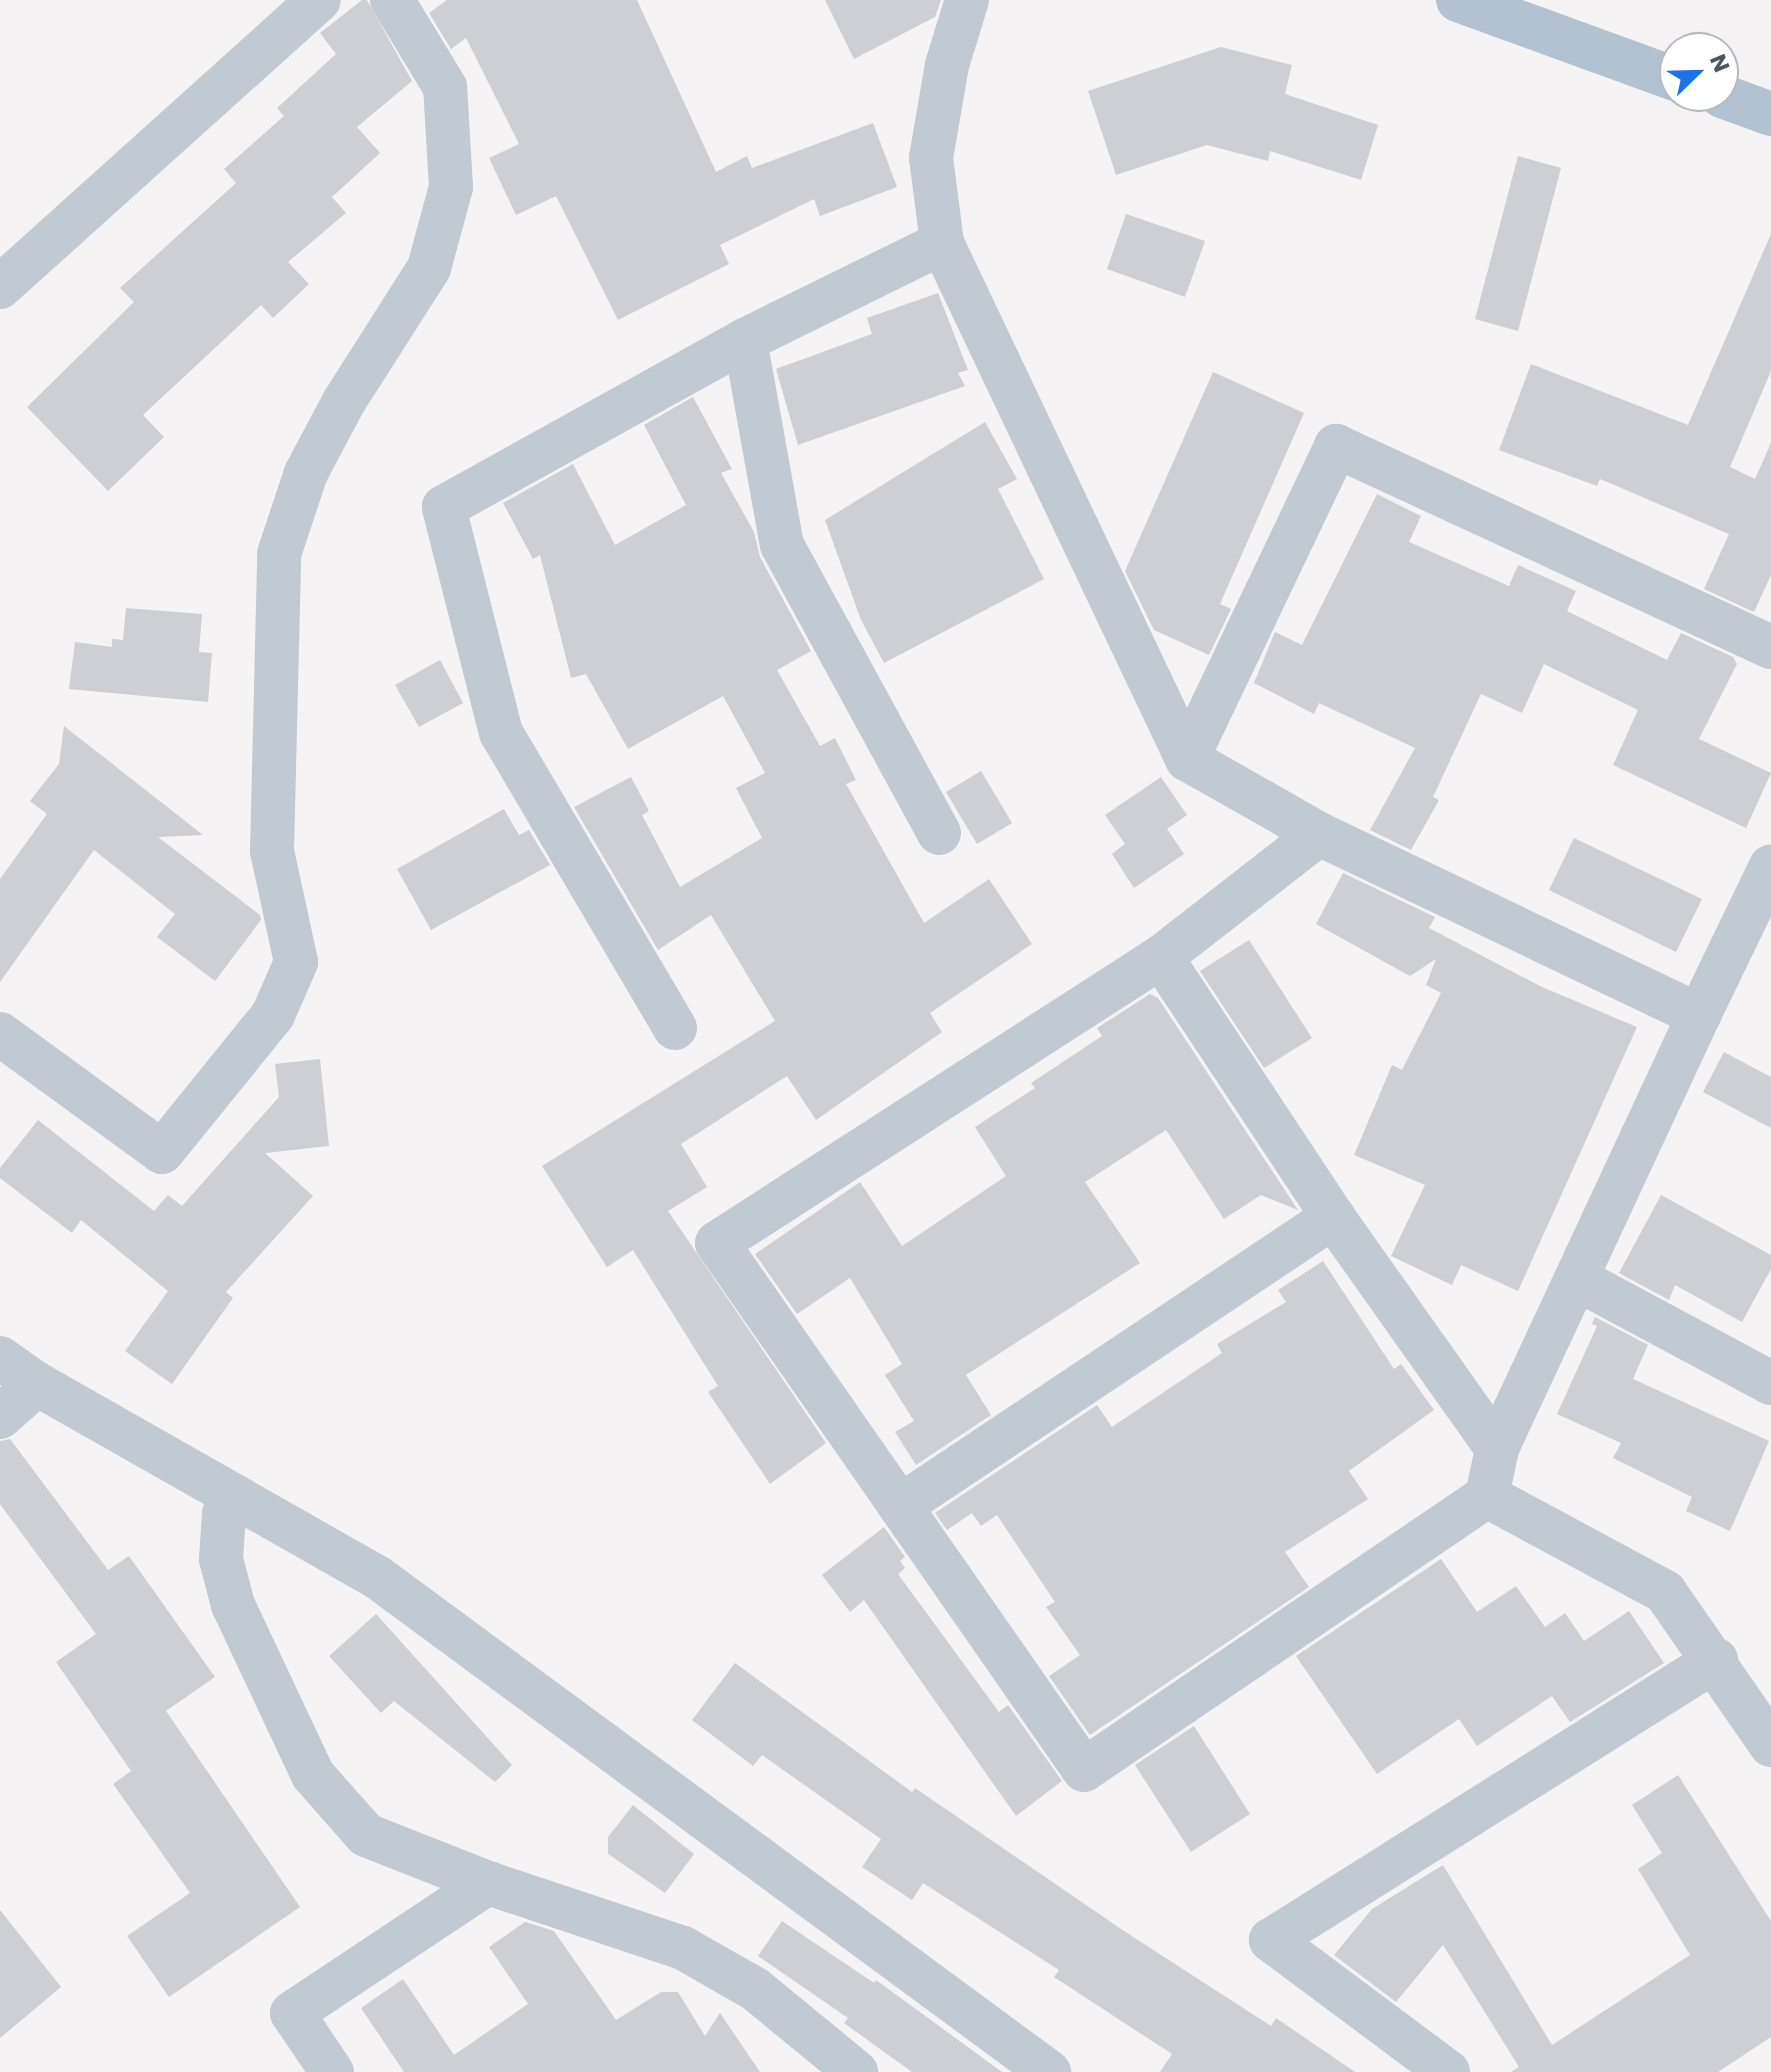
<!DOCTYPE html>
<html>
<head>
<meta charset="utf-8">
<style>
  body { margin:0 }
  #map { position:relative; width:1771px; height:2072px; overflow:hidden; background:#f5f3f3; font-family:Poppins,sans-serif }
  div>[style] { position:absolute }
  .building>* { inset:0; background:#cdcfd5 }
  .minor>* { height:44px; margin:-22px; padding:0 22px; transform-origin:22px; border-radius:22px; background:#c1cad2 }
  .major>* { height:44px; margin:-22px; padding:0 22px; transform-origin:22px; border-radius:22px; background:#b3c2d1 }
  span { translate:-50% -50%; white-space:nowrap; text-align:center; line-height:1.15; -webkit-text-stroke:8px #fff; paint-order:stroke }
  .north { position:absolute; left:1659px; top:32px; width:80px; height:80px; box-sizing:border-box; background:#fff; border:2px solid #b7bbc0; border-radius:50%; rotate:67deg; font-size:22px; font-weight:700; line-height:32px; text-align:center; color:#4a5661 }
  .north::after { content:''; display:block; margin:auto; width:28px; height:36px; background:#1a73e8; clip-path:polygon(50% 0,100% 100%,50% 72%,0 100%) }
</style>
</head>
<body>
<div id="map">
  <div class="building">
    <div style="clip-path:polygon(362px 0,367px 0,412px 81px,357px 127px,380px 153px,332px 197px,346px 213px,288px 262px,309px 284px,273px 318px,261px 305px,143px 415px,164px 437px,108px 491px,27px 407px,134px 302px,120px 288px,236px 183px,224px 169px,284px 116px,277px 108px,336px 54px,320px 33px)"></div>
    <div style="clip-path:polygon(447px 0,637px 0,716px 172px,747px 156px,752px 168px,873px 123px,897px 187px,820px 216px,814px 199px,720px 245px,729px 264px,618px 320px,556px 196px,516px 215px,489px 158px,519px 144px,466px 38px,451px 49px,429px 13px)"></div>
    <div style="clip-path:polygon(825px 0,941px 0,935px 17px,854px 59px)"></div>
    <div style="clip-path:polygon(1221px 47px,1292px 65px,1285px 94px,1378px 125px,1361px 180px,1270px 151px,1268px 161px,1207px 145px,1116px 175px,1088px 91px)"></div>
    <div style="clip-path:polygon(1518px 156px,1561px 168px,1518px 331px,1475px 319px)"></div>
    <div style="clip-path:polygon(1126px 214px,1205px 241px,1185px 297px,1107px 269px)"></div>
    <div style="clip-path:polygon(1771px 234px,1771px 371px,1730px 467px,1755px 479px,1771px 443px,1771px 575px,1754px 612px,1704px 589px,1729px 534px,1600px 479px,1597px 486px,1499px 450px,1531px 364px,1688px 425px)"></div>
    <div style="clip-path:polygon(938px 293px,968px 370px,958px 373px,965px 386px,798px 445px,776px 369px,872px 334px,867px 318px)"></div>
    <div style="clip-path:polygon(1213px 372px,1304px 413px,1220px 604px,1231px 609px,1209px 655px,1154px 630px,1125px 571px)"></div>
    <div style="clip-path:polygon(693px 397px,732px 469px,721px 473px,754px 532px,760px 557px,811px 651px,777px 670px,820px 746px,835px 738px,856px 780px,846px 784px,924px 923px,989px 879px,1032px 944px,930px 1013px,942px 1032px,816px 1120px,787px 1076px,681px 1144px,707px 1187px,668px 1211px,826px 1443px,770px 1484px,708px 1392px,718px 1386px,633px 1250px,607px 1267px,542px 1166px,775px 1021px,711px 915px,658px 950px,574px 807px,631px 777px,649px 811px,642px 815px,680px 887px,762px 838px,736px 788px,765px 773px,723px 696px,628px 749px,586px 674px,571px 678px,540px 555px,533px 559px,503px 503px,573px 464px,615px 545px,686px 505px,644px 425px)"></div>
    <div style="clip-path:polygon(985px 422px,1017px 479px,998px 489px,1044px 579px,884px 663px,861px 620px,825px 520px)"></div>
    <div style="clip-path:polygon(1377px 494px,1421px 516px,1409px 542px,1509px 586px,1518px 565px,1576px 591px,1567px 611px,1667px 660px,1681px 633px,1733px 657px,1737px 664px,1699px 739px,1771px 773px,1746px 828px,1613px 765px,1638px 710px,1544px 664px,1522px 713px,1481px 694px,1433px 797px,1439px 800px,1411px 850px,1370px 830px,1415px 748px,1319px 703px,1314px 714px,1254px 683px,1275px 632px,1302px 645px)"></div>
    <div style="clip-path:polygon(126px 608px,202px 614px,199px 652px,212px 653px,208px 702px,69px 689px,75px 642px,112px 647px,112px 639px,123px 640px)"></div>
    <div style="clip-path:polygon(440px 660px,463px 703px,419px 727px,395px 685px)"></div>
    <div style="clip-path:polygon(64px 726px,203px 835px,158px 837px,260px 915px,261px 920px,215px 981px,157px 937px,175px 914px,94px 850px,0 982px,0 879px,47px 814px,30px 801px,59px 764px)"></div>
    <div style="clip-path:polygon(981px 771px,1012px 823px,977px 844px,946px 792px)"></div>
    <div style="clip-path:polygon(1161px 777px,1187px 815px,1167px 829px,1184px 854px,1134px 888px,1112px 854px,1125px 844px,1105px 815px)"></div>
    <div style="clip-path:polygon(504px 809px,519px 835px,529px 830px,550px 865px,431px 930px,397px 869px)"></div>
    <div style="clip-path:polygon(1574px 838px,1702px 899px,1676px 952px,1549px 890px)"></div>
    <div style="clip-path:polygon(1343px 873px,1435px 917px,1429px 928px,1542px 987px,1637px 1027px,1518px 1291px,1461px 1265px,1452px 1285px,1391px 1256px,1425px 1185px,1354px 1155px,1392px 1065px,1402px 1070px,1441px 993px,1426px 985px,1436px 959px,1410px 976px,1316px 924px)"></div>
    <div style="clip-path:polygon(1249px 940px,1312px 1038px,1264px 1068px,1200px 971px)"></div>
    <div style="clip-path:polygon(1150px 994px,1158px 998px,1298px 1210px,1261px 1195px,1224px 1219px,1166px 1130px,1085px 1182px,1140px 1263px,966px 1375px,991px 1415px,916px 1465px,895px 1432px,914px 1421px,885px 1375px,902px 1364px,850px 1278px,797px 1314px,755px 1254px,860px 1182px,902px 1246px,1006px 1176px,975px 1127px,1035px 1088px,1031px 1083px,1102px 1036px,1097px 1028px)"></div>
    <div style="clip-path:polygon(1724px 1052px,1771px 1077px,1771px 1128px,1703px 1092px)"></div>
    <div style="clip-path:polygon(320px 1059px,329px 1146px,265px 1153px,313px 1196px,226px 1292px,233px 1298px,172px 1384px,125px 1351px,168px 1291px,81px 1220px,72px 1233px,0 1178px,0 1168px,38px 1120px,154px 1211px,168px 1195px,182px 1206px,279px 1097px,275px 1064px)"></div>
    <div style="clip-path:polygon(1661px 1195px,1771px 1255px,1771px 1269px,1742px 1322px,1675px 1285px,1669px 1300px,1619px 1273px)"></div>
    <div style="clip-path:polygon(1323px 1261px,1394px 1369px,1401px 1364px,1434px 1410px,1349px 1471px,1368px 1499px,1285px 1552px,1309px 1587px,1090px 1735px,1049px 1676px,1080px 1655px,1046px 1607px,1055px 1602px,997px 1515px,981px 1526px,972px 1513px,947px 1530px,935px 1513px,1097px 1405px,1112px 1427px,1222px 1353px,1217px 1344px,1286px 1302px,1278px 1290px)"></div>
    <div style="clip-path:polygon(1595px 1317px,1648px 1345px,1633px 1379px,1769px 1441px,1730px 1531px,1686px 1511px,1692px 1497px,1613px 1458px,1621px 1443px,1557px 1414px,1597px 1326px,1592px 1324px)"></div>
    <div style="clip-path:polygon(10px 1439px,108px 1570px,129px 1556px,215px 1677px,166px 1711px,300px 1907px,169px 1997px,127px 1936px,190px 1893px,113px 1784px,131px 1771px,56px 1662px,96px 1634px,0 1504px,0 1441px)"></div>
    <div style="clip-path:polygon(884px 1527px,905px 1557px,900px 1561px,905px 1568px,898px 1574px,999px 1712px,1008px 1705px,1062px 1781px,1016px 1816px,864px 1600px,850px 1612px,822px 1575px)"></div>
    <div style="clip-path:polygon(1441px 1559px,1477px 1612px,1516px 1586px,1545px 1627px,1565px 1613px,1584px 1641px,1629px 1611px,1664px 1663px,1570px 1722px,1552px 1696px,1477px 1746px,1459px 1719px,1377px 1774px,1296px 1656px)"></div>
    <div style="clip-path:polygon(376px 1614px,512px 1765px,495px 1782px,394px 1701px,381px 1713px,329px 1656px)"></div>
    <div style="clip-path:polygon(735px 1663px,912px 1792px,915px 1788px,1124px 1931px,1271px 2026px,1276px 2018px,1355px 2072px,1160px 2072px,1172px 2054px,1054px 1977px,1059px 1970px,923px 1883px,912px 1900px,862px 1867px,881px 1839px,762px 1755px,753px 1766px,692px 1720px)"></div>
    <div style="clip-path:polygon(1194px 1726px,1250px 1814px,1191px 1852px,1135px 1765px)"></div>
    <div style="clip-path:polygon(1678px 1775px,1771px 1921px,1771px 2037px,1718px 2072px,1511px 2072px,1519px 2067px,1443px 1945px,1396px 2002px,1334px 1955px,1372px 1909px,1443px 1865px,1552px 2045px,1690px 1955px,1638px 1869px,1662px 1853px,1632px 1805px)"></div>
    <div style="clip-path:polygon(633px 1805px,694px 1854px,665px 1893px,608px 1854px,608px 1837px)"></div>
    <div style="clip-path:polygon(0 1910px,61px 1987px,0 2038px)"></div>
    <div style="clip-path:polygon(782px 1921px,874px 1983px,876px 1980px,1002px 2072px,912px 2072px,844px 2023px,848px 2018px,758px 1956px)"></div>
    <div style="clip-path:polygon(525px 1922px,554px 1931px,616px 2020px,661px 1992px,678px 1992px,705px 2036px,720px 2013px,760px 2072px,404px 2072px,361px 2008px,403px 1979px,454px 2055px,528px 2004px,489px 1947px)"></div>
  </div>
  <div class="minor">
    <div style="left:967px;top:0;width:68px;rotate:107.1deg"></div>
    <div style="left:947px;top:65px;width:94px;rotate:99.8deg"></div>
    <div style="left:931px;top:158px;width:86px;rotate:82.6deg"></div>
    <div style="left:942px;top:243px;width:571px;rotate:64.6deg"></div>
    <div style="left:1187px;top:759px;width:152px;rotate:29.6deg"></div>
    <div style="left:0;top:287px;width:429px;rotate:-42deg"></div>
    <div style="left:745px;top:340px;width:208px;rotate:79.8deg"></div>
    <div style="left:782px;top:545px;width:328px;rotate:61.4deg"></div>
    <div style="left:1187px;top:759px;width:347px;rotate:-64.5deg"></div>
    <div style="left:1336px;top:446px;width:479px;rotate:24.8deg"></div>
    <div style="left:1319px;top:834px;width:421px;rotate:25.5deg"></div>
    <div style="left:1699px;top:1015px;width:479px;rotate:115deg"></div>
    <div style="left:1497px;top:1449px;width:48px;rotate:102deg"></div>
    <div style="left:1487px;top:1496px;width:487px;rotate:145.8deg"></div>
    <div style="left:1084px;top:1770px;width:642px;rotate:-124.85deg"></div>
    <div style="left:717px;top:1243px;width:528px;rotate:-32.79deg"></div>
    <div style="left:1161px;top:957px;width:200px;rotate:-37.9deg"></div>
    <div style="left:1161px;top:957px;width:312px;rotate:56.5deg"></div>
    <div style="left:1333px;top:1217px;width:284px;rotate:54.7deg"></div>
    <div style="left:1699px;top:1015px;width:165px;rotate:-64.2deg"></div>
    <div style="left:675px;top:1028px;width:342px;rotate:-120.5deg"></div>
    <div style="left:501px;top:733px;width:233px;rotate:-104.2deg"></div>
    <div style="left:444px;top:507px;width:344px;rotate:-29deg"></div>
    <div style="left:745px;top:340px;width:220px;rotate:-26.2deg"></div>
    <div style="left:0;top:1034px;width:200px;rotate:36.1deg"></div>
    <div style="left:162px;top:1152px;width:176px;rotate:-51deg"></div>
    <div style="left:273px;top:1015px;width:58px;rotate:-66.5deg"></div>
    <div style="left:296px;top:962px;width:114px;rotate:-102.2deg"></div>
    <div style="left:272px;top:851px;width:297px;rotate:-88.6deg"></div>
    <div style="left:279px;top:554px;width:85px;rotate:-71.6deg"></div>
    <div style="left:306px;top:473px;width:79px;rotate:-62.1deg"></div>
    <div style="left:343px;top:403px;width:160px;rotate:-57.5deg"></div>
    <div style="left:429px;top:268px;width:84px;rotate:-74.8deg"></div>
    <div style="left:451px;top:187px;width:100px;rotate:-93.4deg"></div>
    <div style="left:445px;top:87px;width:102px;rotate:-121.3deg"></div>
    <div style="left:1579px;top:1280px;width:218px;rotate:28.2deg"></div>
    <div style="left:0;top:1358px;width:45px;rotate:35.1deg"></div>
    <div style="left:37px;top:1384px;width:391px;rotate:29.6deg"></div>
    <div style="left:377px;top:1577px;width:835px;rotate:36.38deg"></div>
    <div style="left:0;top:1417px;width:50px;rotate:-41.7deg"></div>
    <div style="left:232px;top:1496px;width:20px;rotate:114deg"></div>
    <div style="left:224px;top:1514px;width:45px;rotate:93.8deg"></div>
    <div style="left:221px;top:1559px;width:48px;rotate:75.4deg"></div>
    <div style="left:233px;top:1605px;width:188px;rotate:64.8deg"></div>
    <div style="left:313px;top:1775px;width:80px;rotate:48.5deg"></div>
    <div style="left:366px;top:1835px;width:131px;rotate:21.5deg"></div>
    <div style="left:488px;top:1883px;width:206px;rotate:18.4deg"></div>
    <div style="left:683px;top:1948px;width:83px;rotate:29.7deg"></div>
    <div style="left:755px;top:1989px;width:131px;rotate:39.4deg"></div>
    <div style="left:1487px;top:1496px;width:202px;rotate:28.3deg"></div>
    <div style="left:1665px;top:1592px;width:186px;rotate:55.3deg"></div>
    <div style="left:900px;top:1506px;width:521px;rotate:-33.72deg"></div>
    <div style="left:332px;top:2072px;width:71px;rotate:-124.1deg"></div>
    <div style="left:292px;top:2013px;width:235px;rotate:-33.6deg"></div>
    <div style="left:1448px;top:2072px;width:221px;rotate:-143.3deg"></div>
    <div style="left:1271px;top:1940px;width:526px;rotate:-32.18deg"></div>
  </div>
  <div class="major">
    <div style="left:1458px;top:0;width:231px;rotate:20deg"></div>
    <div style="left:1722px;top:96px;width:52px;rotate:20.2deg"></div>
  </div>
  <div class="north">N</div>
</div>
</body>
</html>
